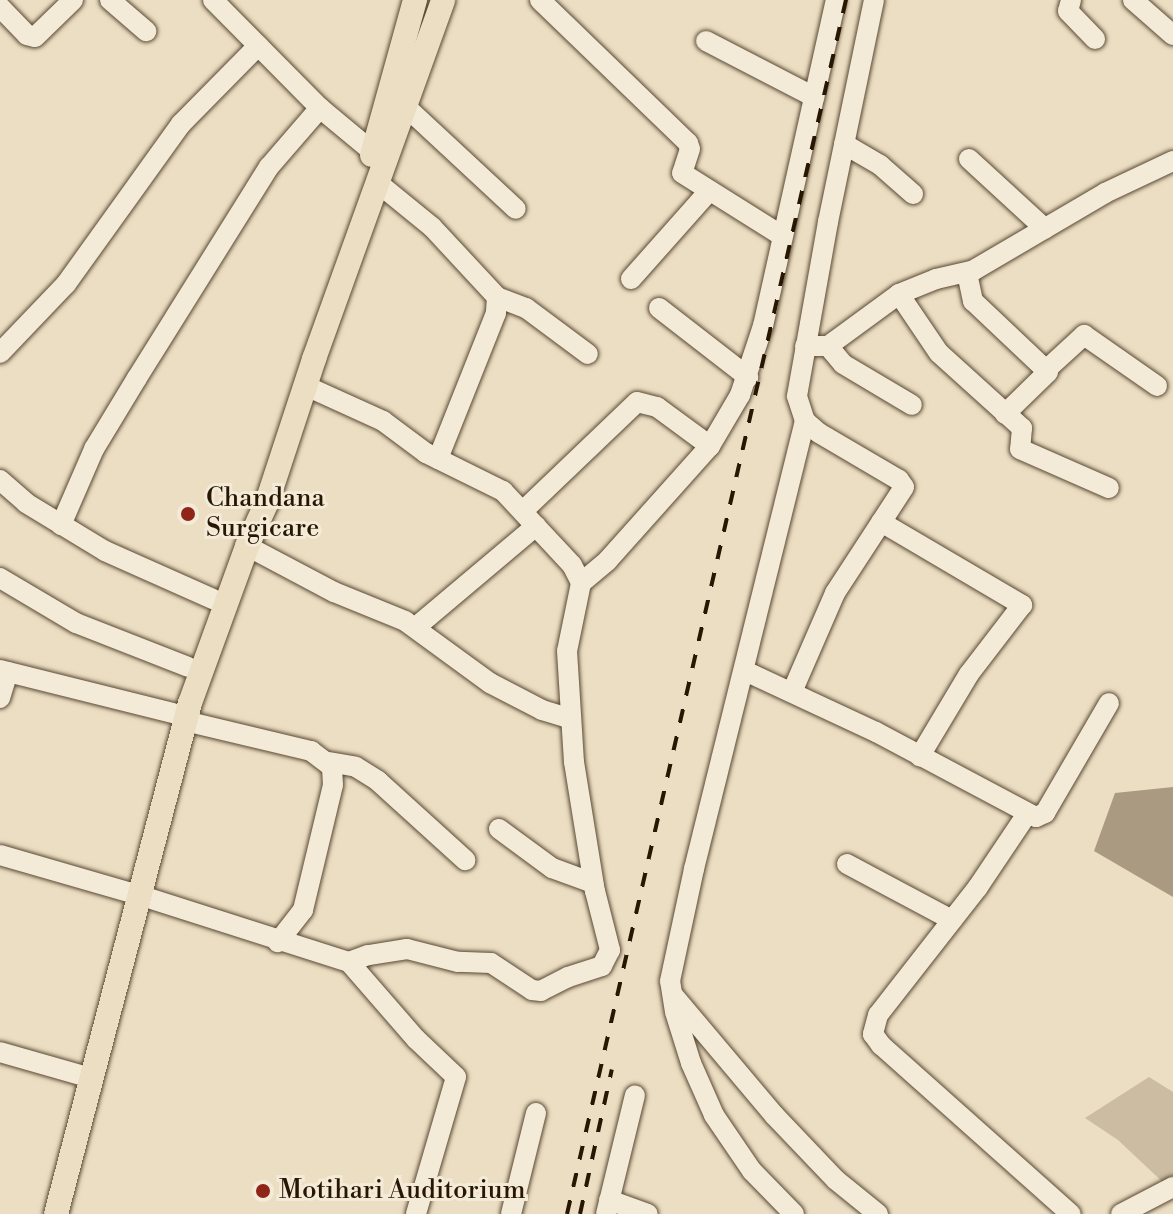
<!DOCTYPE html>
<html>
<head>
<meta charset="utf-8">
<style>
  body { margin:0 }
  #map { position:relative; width:1173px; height:1214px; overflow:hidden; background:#ecdec3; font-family:"Libre Bodoni",serif }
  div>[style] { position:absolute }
  .green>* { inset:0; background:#cbbca2 }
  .water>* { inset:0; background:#a99a81 }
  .roads { filter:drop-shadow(0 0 2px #584832) drop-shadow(0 0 2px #584832) }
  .minor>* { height:20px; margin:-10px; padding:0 10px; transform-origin:10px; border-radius:10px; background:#f3ead8 }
  .major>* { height:24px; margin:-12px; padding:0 12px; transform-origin:12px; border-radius:12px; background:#ecdec3 }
  .rail>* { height:4px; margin-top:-2px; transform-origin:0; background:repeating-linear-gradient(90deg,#271601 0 14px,transparent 0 28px) }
  .dots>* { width:22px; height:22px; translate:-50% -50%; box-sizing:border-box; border:4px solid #f3ead8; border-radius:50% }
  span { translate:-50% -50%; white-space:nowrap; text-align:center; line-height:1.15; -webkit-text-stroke:6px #f3ead8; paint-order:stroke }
  .poi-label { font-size:26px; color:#271601 }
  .left { translate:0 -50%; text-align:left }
</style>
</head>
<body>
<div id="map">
  <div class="green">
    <div style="clip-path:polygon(1149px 1077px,1173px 1092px,1173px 1184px,1168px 1187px,1118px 1140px,1085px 1118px)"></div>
  </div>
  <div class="water">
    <div style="clip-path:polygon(1173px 787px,1173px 897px,1094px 851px,1115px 793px)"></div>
  </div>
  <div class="roads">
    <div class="minor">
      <div style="left:110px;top:0;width:48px;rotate:40.7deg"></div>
      <div style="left:213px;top:0;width:152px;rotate:45.3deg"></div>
      <div style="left:320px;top:108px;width:69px;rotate:39.7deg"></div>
      <div style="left:540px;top:0;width:206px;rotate:44deg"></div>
      <div style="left:688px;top:143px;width:6px;rotate:72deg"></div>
      <div style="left:690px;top:149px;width:25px;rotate:108deg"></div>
      <div style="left:682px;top:173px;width:117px;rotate:32.1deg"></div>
      <div style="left:1071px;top:0;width:11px;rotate:105deg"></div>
      <div style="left:1068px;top:11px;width:39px;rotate:46deg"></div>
      <div style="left:1133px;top:0;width:53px;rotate:41.2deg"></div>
      <div style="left:0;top:7px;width:39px;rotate:46deg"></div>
      <div style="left:27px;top:35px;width:8px;rotate:14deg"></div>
      <div style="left:35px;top:37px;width:53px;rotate:-44.2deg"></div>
      <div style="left:706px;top:41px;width:122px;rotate:27.4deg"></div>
      <div style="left:405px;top:106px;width:151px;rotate:42.9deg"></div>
      <div style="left:844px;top:144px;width:42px;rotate:30.3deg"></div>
      <div style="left:880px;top:165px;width:44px;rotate:41.3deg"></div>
      <div style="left:969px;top:159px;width:103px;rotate:42.6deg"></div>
      <div style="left:378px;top:183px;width:70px;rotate:39.2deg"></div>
      <div style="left:432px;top:227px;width:96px;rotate:47.1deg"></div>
      <div style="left:497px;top:297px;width:16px;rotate:94deg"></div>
      <div style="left:496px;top:313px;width:157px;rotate:111.7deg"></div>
      <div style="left:967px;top:273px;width:29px;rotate:78deg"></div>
      <div style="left:973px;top:301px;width:103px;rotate:43.4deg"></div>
      <div style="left:1048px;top:372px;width:60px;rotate:135.7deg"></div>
      <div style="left:631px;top:279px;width:118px;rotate:-48.4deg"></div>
      <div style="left:899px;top:294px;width:71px;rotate:55.9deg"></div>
      <div style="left:939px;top:353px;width:112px;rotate:42.1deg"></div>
      <div style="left:1022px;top:428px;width:21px;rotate:95deg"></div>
      <div style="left:1020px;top:449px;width:97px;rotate:23.7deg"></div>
      <div style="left:497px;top:297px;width:31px;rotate:21deg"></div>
      <div style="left:526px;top:308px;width:77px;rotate:36.6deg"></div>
      <div style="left:659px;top:308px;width:113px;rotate:37.8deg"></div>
      <div style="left:805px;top:346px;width:23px"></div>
      <div style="left:828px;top:346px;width:88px;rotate:-36.2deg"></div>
      <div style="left:899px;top:294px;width:40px;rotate:-22deg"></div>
      <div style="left:936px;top:279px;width:39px;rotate:-13deg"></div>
      <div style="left:974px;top:270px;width:152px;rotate:-30.4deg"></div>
      <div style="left:1105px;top:193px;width:75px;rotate:-25.2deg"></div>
      <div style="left:828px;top:346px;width:23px;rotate:50deg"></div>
      <div style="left:843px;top:364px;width:80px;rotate:30.7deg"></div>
      <div style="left:0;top:353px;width:95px;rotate:-46.3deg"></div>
      <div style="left:66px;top:284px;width:197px;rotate:-54.3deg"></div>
      <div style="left:181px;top:124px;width:110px;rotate:-45.4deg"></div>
      <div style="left:1046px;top:370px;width:52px;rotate:-42.6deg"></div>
      <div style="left:1084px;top:335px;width:89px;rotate:34.9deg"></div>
      <div style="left:306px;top:386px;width:85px;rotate:24.4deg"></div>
      <div style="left:383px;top:421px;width:54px;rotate:36.7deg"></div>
      <div style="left:426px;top:453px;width:86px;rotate:26.3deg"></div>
      <div style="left:503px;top:491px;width:101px;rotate:47deg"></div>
      <div style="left:572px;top:565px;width:20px;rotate:63deg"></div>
      <div style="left:581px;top:583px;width:69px;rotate:101.6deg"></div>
      <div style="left:567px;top:651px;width:111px;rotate:86.4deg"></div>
      <div style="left:574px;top:762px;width:131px;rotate:80.8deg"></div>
      <div style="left:595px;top:891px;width:61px;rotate:75.7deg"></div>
      <div style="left:610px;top:950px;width:18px;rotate:117deg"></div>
      <div style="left:602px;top:966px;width:36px;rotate:162deg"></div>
      <div style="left:568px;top:977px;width:30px;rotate:153deg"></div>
      <div style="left:541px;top:991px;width:9px;rotate:-174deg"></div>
      <div style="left:532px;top:990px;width:49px;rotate:-146.6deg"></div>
      <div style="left:491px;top:963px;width:33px;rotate:-178deg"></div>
      <div style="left:458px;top:962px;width:53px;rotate:-165.7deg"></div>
      <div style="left:407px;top:949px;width:39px;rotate:171deg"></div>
      <div style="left:368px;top:955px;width:20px;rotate:160deg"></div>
      <div style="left:0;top:480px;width:35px;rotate:41deg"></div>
      <div style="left:26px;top:503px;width:92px;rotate:31.3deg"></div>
      <div style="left:105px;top:551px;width:118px;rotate:24deg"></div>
      <div style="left:524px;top:510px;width:156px;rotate:-43.7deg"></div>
      <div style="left:637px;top:402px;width:21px;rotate:14deg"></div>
      <div style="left:657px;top:407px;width:66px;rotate:36.3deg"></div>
      <div style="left:881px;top:522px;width:164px;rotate:30.5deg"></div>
      <div style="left:1022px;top:605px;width:87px;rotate:127.5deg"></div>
      <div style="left:969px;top:674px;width:96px;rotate:120.9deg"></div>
      <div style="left:61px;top:525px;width:83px;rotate:-66.5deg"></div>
      <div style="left:94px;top:449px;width:83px;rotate:-58.8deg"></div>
      <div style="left:137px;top:378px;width:249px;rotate:-58deg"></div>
      <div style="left:269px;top:167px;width:78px;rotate:-49.2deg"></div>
      <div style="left:247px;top:546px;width:98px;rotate:27.9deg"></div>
      <div style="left:334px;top:592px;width:77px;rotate:22.2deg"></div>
      <div style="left:405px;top:621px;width:105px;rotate:36.1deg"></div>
      <div style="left:490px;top:683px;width:59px;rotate:27.4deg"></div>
      <div style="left:542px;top:710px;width:30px;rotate:17deg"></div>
      <div style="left:0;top:578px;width:88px;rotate:30.6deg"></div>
      <div style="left:76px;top:623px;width:120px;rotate:21.4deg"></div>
      <div style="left:581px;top:583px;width:35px;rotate:-40deg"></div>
      <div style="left:608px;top:560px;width:153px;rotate:-48.2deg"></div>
      <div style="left:710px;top:446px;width:59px;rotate:-59.5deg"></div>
      <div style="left:740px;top:395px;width:73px;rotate:-71.6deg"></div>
      <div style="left:763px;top:326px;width:334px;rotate:-77.4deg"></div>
      <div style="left:416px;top:627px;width:157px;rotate:-40.1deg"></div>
      <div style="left:0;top:670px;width:178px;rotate:14deg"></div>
      <div style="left:745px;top:671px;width:145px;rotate:25deg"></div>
      <div style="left:876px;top:732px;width:181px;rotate:28deg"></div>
      <div style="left:1036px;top:817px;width:10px;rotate:-24deg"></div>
      <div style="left:1045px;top:813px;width:127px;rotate:-59.8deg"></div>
      <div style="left:792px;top:692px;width:108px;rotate:-66.5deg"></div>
      <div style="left:835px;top:593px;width:126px;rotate:-56.9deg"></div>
      <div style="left:904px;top:487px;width:9px;rotate:-126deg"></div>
      <div style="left:899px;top:480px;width:93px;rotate:-149.6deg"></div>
      <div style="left:819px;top:433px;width:18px;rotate:-139deg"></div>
      <div style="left:805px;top:421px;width:26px;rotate:-108deg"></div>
      <div style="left:797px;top:396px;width:177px;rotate:-79.9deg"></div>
      <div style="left:828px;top:222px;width:227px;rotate:-78.3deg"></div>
      <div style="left:0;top:698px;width:27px;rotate:-73deg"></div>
      <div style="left:185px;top:721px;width:130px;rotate:13.4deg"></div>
      <div style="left:311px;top:751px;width:26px;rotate:37deg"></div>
      <div style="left:332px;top:767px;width:18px;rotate:87deg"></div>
      <div style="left:333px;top:785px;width:129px;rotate:103.5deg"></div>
      <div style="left:303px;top:910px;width:41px;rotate:128deg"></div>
      <div style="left:329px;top:762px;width:27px;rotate:10deg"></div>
      <div style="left:356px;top:767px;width:26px;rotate:32deg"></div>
      <div style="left:378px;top:781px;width:118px;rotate:42.2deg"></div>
      <div style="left:1027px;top:814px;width:88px;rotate:123.9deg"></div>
      <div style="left:978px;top:887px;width:162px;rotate:128deg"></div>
      <div style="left:878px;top:1015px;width:20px;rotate:105deg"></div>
      <div style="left:873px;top:1034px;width:14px;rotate:54deg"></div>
      <div style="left:881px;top:1045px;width:254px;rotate:41.7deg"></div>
      <div style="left:499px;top:829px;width:66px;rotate:36.3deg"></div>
      <div style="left:552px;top:868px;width:44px;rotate:20.1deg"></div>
      <div style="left:0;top:855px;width:145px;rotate:16.1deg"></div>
      <div style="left:139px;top:895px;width:220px;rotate:17.7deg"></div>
      <div style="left:349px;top:962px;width:102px;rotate:49deg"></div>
      <div style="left:416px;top:1039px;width:55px;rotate:43.5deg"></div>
      <div style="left:456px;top:1077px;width:143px;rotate:106.3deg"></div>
      <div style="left:847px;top:864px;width:119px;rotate:28.1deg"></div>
      <div style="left:673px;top:995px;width:157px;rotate:49.9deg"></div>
      <div style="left:774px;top:1115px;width:90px;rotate:46.4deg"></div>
      <div style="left:836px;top:1180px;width:54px;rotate:39deg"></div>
      <div style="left:0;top:1052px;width:95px;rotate:15.9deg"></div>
      <div style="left:609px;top:1200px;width:41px;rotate:19.7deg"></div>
      <div style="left:511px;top:1214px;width:104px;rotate:-76.1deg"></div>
      <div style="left:606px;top:1214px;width:122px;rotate:-76.3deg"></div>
      <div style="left:794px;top:1214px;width:60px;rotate:-134.3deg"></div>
      <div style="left:752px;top:1171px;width:68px;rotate:-124.2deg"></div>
      <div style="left:714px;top:1115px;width:57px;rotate:-113.9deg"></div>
      <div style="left:691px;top:1063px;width:53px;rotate:-107.4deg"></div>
      <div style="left:675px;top:1012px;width:31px;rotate:-99deg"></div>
      <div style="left:670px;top:981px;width:115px;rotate:-77.9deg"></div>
      <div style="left:694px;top:869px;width:462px;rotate:-76.1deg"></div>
      <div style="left:1121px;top:1214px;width:59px;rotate:-27.4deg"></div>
    </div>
    <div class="major">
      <div style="left:372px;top:155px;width:161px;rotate:-74.5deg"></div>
      <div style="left:56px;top:1214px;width:528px;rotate:-75.31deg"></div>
      <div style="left:190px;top:703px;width:167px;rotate:-70deg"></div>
      <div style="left:247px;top:546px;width:48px;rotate:-65.6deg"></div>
      <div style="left:267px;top:502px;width:151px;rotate:-71.8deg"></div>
      <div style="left:314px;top:359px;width:381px;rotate:-70.2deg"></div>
    </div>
  </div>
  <div class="rail">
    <div style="left:567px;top:1214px;width:1246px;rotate:-77.06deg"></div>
    <div style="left:580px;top:1214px;width:148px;rotate:-77.6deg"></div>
  </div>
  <div class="dots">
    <div style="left:188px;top:514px;background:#8f2418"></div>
    <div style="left:263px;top:1191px;background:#8f2418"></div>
  </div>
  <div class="poi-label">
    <span class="left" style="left:206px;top:514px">Chandana<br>Surgicare</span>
    <span class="left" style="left:279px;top:1191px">Motihari Auditorium</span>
  </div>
</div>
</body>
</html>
